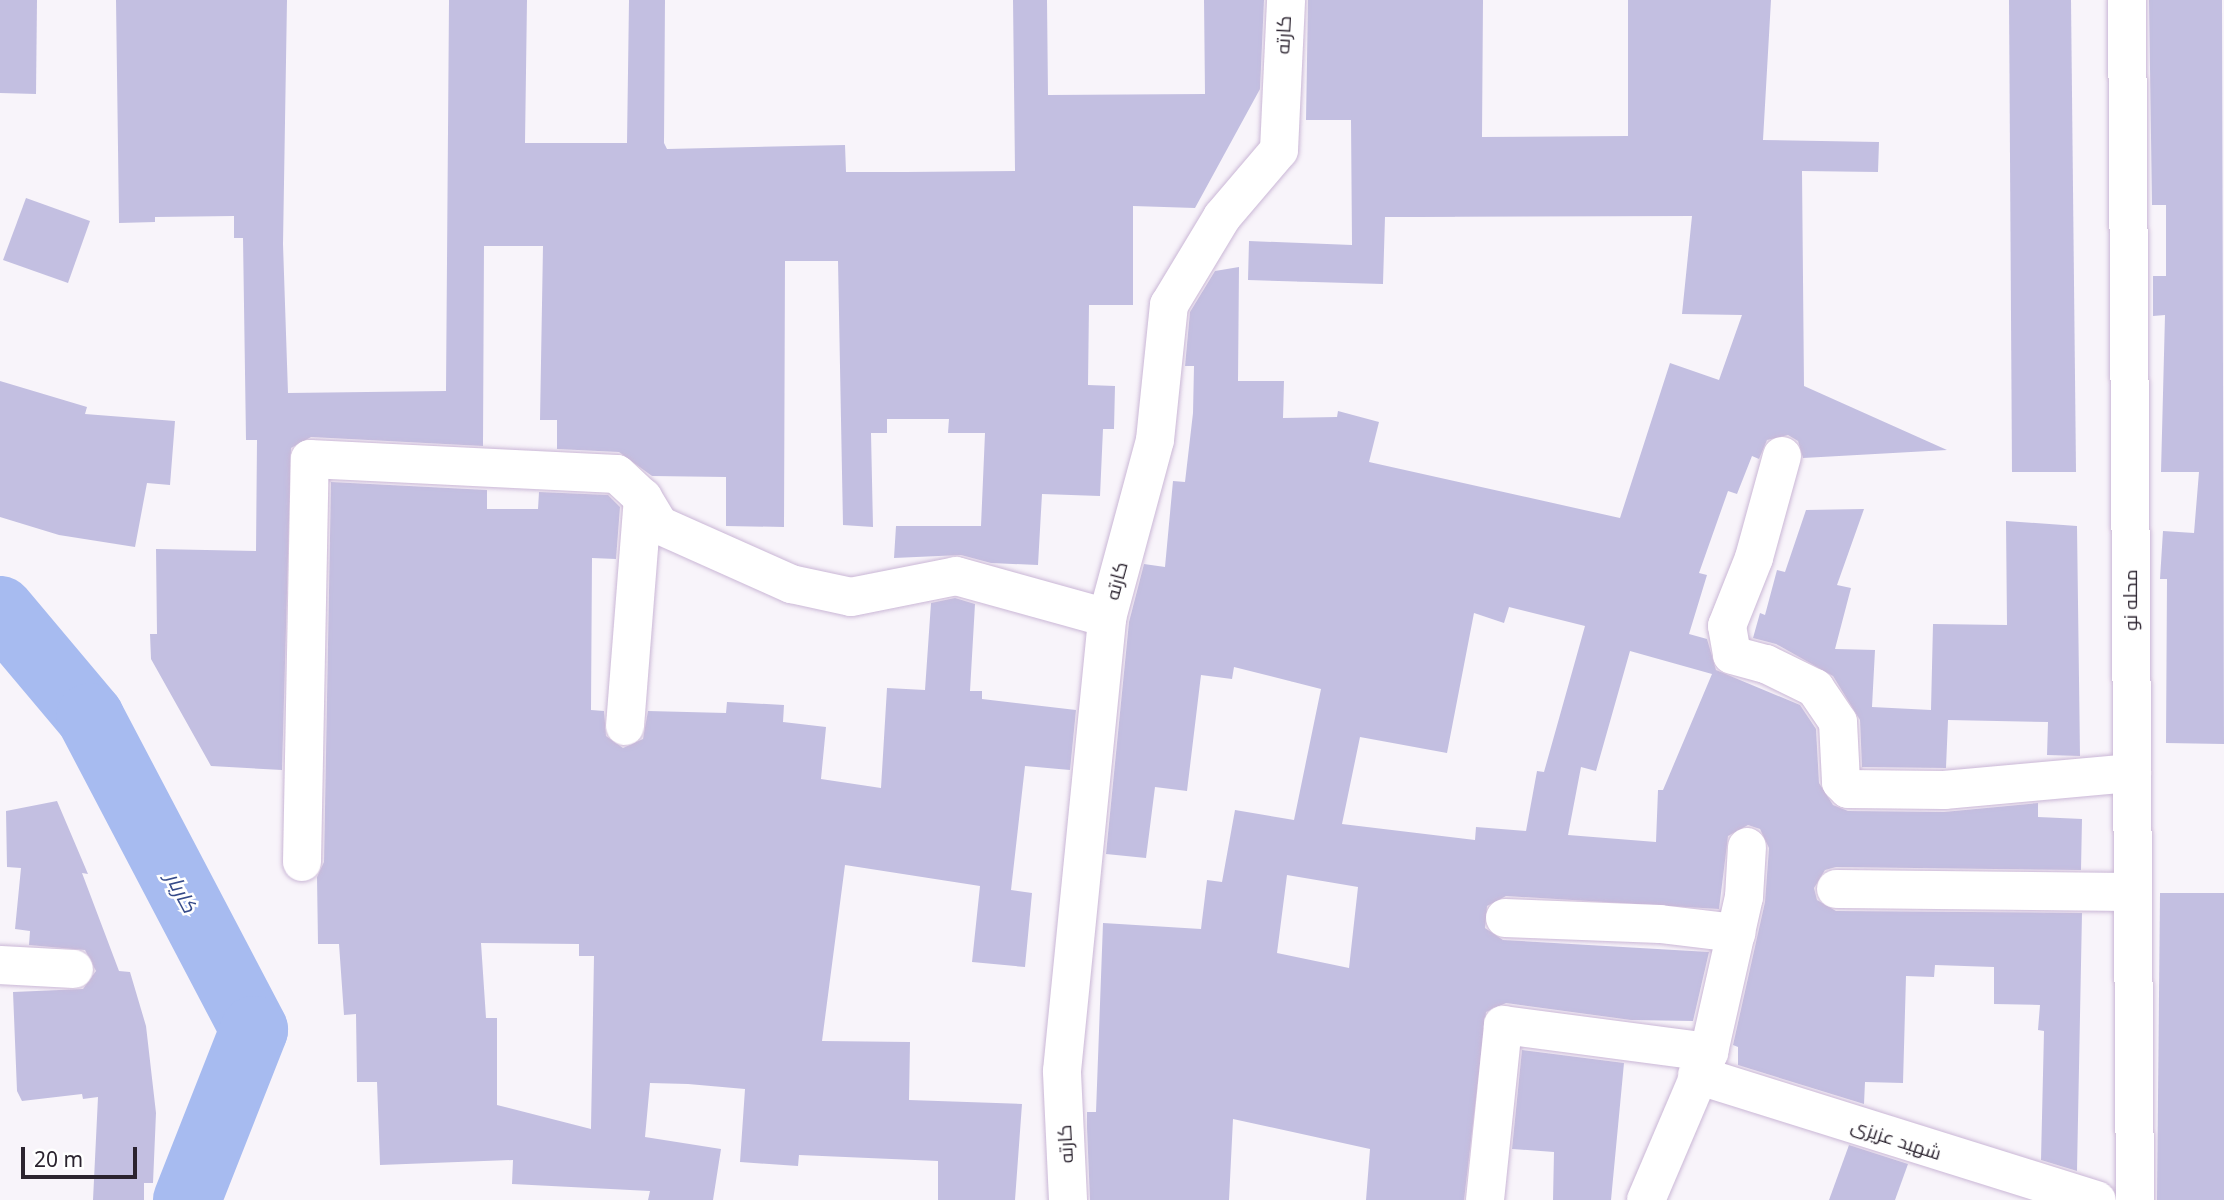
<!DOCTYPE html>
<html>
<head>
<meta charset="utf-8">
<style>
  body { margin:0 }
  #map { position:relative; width:2224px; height:1200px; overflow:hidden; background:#f8f4fa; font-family:"Noto Sans",Cairo,sans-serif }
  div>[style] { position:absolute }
  .river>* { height:68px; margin:-34px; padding:0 34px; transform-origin:34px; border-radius:34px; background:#a7bbf0 }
  .building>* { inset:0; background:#c3bfe1 }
  .roads { filter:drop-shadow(0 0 2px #cab7d6) drop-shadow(0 0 2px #cab7d6) }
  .minor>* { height:38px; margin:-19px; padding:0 19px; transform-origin:19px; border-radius:19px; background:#fff }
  span { translate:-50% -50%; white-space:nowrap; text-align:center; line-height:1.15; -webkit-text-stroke:5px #fff; paint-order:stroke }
  .street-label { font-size:19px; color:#2b232f }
  .water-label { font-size:21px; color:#354a89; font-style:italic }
  .scale { position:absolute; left:21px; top:1147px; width:116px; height:32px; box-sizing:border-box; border:4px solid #2b232f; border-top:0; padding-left:9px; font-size:21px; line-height:24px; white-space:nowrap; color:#2b232f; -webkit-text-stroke:5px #fff; paint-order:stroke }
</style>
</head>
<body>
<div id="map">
  <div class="river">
    <div style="left:0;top:610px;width:140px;rotate:49.9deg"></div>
    <div style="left:90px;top:717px;width:353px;rotate:62.3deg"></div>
    <div style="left:254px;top:1030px;width:183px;rotate:111.5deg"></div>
  </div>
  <div class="building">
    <div style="clip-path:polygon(0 0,37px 0,36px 94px,0 93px)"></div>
    <div style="clip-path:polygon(116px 0,287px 0,283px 244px,288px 393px,446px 391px,449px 0,527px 0,525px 143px,627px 143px,629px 0,665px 0,664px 143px,667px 149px,845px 145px,846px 172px,906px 172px,1015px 171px,1013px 0,1047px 0,1048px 95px,1205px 94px,1204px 0,1264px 0,1260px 89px,1195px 208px,1133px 206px,1133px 305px,1089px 305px,1088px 385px,1115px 386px,1114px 429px,1103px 429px,1100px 496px,1042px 494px,1038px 565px,991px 563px,961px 555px,894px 558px,896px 526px,981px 526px,985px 433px,948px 433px,949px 419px,887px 419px,887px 433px,871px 433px,873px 527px,843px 525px,838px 261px,785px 261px,784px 527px,726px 526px,726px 477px,652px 476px,619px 452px,557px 449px,557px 420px,540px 420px,543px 246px,484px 246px,483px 446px,311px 437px,291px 448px,282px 770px,211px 766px,151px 659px,150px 634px,157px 634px,156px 549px,256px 551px,257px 440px,246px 440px,243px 238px,234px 238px,234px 216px,155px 217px,155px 222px,119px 223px)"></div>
    <div style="clip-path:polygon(evenodd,1308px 0,1483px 0,1482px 137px,1628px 136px,1628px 0,1771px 0,1763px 140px,1879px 142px,1878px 172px,1802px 171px,1804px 386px,1947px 450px,1803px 458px,1798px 441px,1788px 435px,1767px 440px,1759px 459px,1752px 456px,1737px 494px,1728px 491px,1699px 573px,1707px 575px,1689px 634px,1707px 639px,1716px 670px,1800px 705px,1816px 729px,1819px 783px,1833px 805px,1848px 811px,1944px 812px,2038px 803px,2038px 817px,2082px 819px,2081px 870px,1836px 867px,1825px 870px,1814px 888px,1817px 900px,1836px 911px,2082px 913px,2077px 1171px,2041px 1160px,2044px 1031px,2038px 1030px,2040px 1005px,1994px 1004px,1994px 967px,1935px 965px,1934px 977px,1906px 976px,1903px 1083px,1865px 1082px,1864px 1104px,1738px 1065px,1738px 1047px,1733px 1045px,1765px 902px,1769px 848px,1760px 829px,1748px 825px,1728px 836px,1719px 909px,1506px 896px,1487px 906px,1485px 928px,1503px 940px,1709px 952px,1693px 1021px,1631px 1020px,1506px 1003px,1486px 1012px,1464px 1200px,1366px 1200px,1370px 1149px,1233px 1119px,1229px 1200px,1090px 1200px,1087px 1128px,1087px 1112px,1096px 1112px,1103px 923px,1201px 929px,1207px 880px,1222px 882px,1235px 810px,1294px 820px,1321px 689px,1234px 667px,1232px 679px,1201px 675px,1187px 791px,1155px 787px,1146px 858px,1106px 854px,1129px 622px,1144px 564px,1165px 567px,1173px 481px,1185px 482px,1193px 413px,1194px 366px,1185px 366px,1190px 312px,1215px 271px,1239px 267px,1238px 381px,1284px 381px,1283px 418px,1337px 417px,1338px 411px,1379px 422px,1369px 462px,1620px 518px,1670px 363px,1719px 380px,1742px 315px,1682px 314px,1692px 216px,1385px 217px,1383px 284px,1248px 280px,1249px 241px,1352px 245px,1351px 120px,1306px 120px,1308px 0,1509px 607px,1585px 626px,1544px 772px,1537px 771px,1526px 831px,1476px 827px,1475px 840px,1342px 824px,1360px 737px,1447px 753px,1474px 613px,1504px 623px,1509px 607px,1308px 0,1630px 651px,1712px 674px,1663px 790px,1658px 790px,1656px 842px,1568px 835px,1581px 767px,1596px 771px,1630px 651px,1308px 0,1287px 875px,1358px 887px,1349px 968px,1277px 953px,1287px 875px)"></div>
    <div style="clip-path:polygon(2009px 0,2071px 0,2076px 472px,2012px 472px)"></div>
    <div style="clip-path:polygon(2149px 0,2222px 0,2224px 744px,2166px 743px,2167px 579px,2160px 579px,2163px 531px,2194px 533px,2199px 472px,2161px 472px,2165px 315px,2153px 316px,2153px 276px,2166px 276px,2166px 205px,2152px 205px)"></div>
    <div style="clip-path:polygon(26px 198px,90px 221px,68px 283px,3px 260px)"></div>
    <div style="clip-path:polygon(0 381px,87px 407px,85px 414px,175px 421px,170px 485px,147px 483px,135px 547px,59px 535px,0 517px)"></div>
    <div style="clip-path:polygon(evenodd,331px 482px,487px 490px,487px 509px,538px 509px,539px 492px,608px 495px,620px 507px,616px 559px,592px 558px,591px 710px,604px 711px,606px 736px,623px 748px,643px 739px,648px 711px,726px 713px,727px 702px,784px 705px,783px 722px,826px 727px,821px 779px,881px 788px,887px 688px,925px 690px,931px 603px,955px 598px,975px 604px,970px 691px,982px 691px,982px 699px,1076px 710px,1070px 770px,1025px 766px,1011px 890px,1032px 893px,1025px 967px,972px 962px,980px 886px,845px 865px,822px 1041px,910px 1042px,909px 1100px,1022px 1104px,1015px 1200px,938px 1200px,938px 1161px,799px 1155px,798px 1166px,740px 1162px,745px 1089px,688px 1084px,650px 1083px,645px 1137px,721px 1149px,713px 1200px,648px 1200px,650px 1191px,512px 1184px,513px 1160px,380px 1165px,377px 1082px,357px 1082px,356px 1014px,344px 1015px,339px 944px,318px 944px,317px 877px,324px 862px,331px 482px,481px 943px,579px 944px,579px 956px,594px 956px,591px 1129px,497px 1105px,497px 1018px,486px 1018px,481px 943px)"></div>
    <div style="clip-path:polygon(1864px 509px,1837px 585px,1851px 588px,1835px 649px,1875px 650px,1872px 707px,1931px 710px,1933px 624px,2007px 625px,2006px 521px,2077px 526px,2080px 756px,2047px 755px,2048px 722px,1948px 720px,1946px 768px,1862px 767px,1860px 720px,1833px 676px,1776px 644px,1753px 638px,1760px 613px,1765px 615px,1777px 570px,1785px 572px,1806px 510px)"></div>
    <div style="clip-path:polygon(57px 801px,88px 874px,82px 873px,119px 971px,130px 972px,146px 1026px,156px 1113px,153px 1183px,144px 1183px,144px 1200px,93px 1200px,98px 1097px,83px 1099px,82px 1094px,22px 1101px,17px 1091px,13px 992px,83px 989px,96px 971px,85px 950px,29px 945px,30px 931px,15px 929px,21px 868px,7px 867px,6px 811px)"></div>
    <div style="clip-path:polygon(2160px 893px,2224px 893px,2224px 1200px,2157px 1200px)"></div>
    <div style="clip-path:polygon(1522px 1050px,1624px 1063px,1611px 1200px,1553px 1200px,1554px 1152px,1512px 1149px)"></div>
    <div style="clip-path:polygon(1849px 1145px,1908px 1164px,1895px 1200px,1829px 1200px)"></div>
  </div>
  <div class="roads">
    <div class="minor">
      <div style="left:2127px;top:0;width:1200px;rotate:89.62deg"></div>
      <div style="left:1782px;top:456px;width:106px;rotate:105.4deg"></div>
      <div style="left:1754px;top:558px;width:73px;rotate:111.7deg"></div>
      <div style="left:1727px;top:626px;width:29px;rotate:80deg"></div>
      <div style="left:1732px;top:655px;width:35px;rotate:15deg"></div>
      <div style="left:1766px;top:664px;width:55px;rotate:26.1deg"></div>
      <div style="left:1815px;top:688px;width:41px;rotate:55.9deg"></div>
      <div style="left:1838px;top:722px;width:60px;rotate:87.1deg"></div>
      <div style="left:1841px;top:782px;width:10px;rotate:45deg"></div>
      <div style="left:1848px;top:789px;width:96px;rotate:0.6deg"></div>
      <div style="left:1944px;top:790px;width:189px;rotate:-5.2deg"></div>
      <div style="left:625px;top:726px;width:229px;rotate:-85.5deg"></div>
      <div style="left:302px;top:862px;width:403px;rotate:-88.9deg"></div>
      <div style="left:310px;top:459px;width:307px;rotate:2.8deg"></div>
      <div style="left:617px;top:474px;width:35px;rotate:43deg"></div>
      <div style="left:643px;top:498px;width:31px;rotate:59deg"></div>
      <div style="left:659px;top:525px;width:145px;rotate:24.1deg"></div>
      <div style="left:791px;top:584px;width:61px;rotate:12.2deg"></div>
      <div style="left:851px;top:597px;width:107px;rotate:-11.3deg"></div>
      <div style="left:956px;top:576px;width:157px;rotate:15.5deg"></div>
      <div style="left:1836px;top:889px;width:297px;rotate:0.6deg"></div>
      <div style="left:1505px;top:918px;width:155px;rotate:2.2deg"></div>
      <div style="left:1660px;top:924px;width:77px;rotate:6.8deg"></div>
      <div style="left:0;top:965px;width:74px;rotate:3.1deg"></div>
      <div style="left:1697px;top:1075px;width:419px;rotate:17.4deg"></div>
      <div style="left:1068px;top:1200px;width:129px;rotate:-92.7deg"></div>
      <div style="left:1062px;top:1071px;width:455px;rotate:-84.3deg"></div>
      <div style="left:1107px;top:618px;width:184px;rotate:-74.9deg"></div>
      <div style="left:1155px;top:440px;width:136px;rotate:-84.1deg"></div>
      <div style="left:1169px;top:305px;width:103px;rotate:-58.9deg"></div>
      <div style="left:1222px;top:217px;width:88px;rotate:-49.6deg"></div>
      <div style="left:1279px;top:150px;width:150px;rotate:-87.3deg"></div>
      <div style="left:1485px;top:1200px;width:176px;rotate:-84.1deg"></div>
      <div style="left:1503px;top:1025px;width:208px;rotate:7.5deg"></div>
      <div style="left:1646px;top:1200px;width:161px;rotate:-66.9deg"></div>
      <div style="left:1709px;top:1052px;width:159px;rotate:-77.3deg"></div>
      <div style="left:1744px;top:897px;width:50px;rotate:-86.6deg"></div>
    </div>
  </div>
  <div class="street-label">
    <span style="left:1284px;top:35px;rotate:-87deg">کارته</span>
    <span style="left:1117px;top:581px;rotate:-75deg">کارته</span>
    <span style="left:2131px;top:600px;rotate:-90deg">محله نو</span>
    <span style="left:1896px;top:1140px;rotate:18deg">شهید عزیزی</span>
    <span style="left:1066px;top:1144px;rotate:-93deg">کارته</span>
  </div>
  <div class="water-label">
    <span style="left:182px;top:892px;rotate:62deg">کاربار</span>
  </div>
  <div class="scale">20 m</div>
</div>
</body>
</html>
